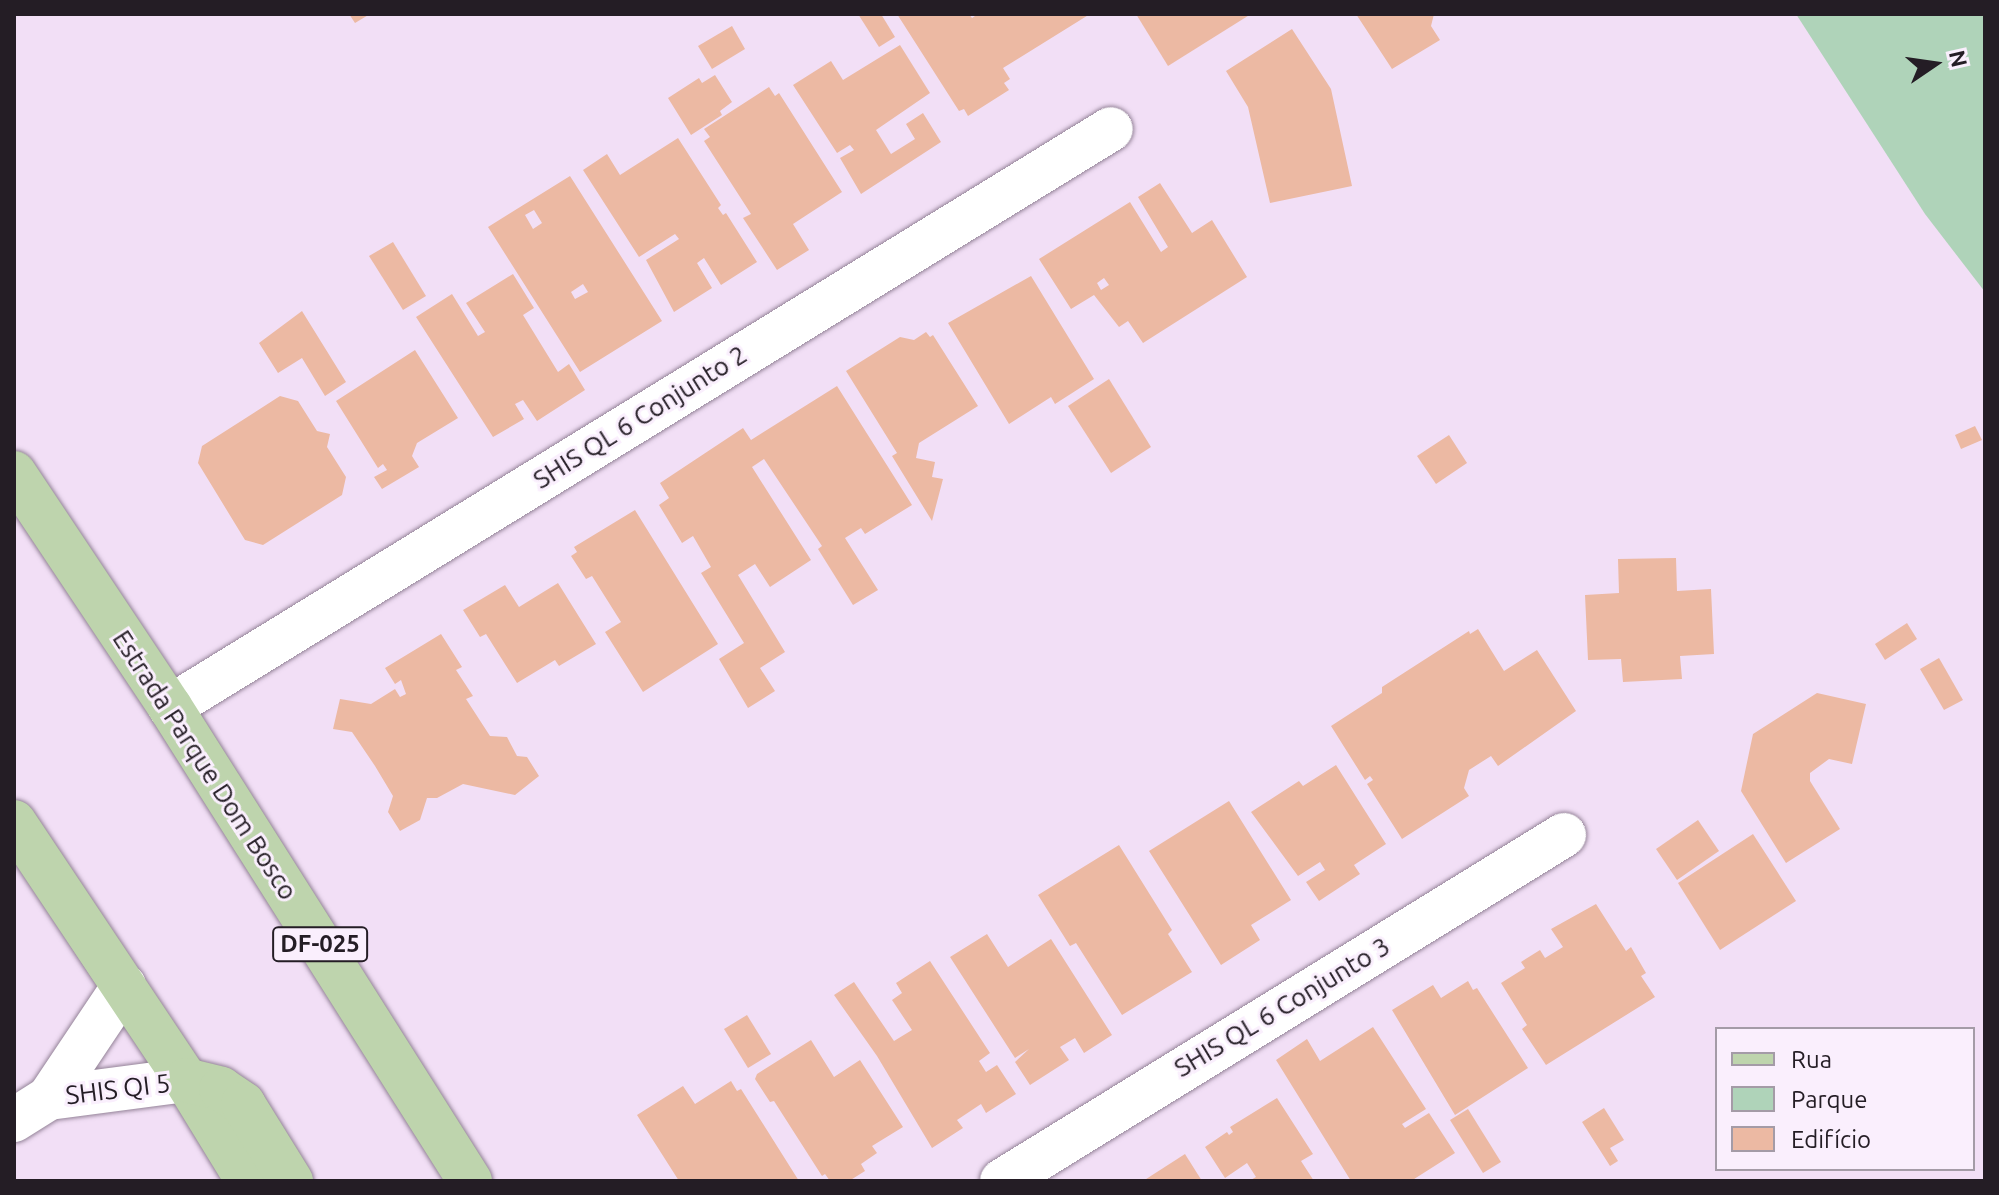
<!DOCTYPE html>
<html>
<head>
<meta charset="utf-8">
<style>
  body { margin:0 }
  #map { position:relative; width:1999px; height:1195px; overflow:hidden; background:#f2dff6; font-family:Ubuntu,sans-serif }
  div>[style] { position:absolute }
  .green>* { inset:0; background:#afd3b9 }
  .building>* { inset:0; background:#ecb9a3 }
  .roads { filter:drop-shadow(0 0 2px #948398) drop-shadow(0 0 2px #948398) }
  .minor>* { height:44px; margin:-22px; padding:0 22px; transform-origin:22px; border-radius:22px; background:#fff }
  .major>* { height:44px; margin:-22px; padding:0 22px; transform-origin:22px; border-radius:22px; background:#bed4ad }
  span { translate:-50% -50%; white-space:nowrap; text-align:center; line-height:1.15; -webkit-text-stroke:6px #faeffd; paint-order:stroke }
  .shield-label span { padding:2px 6px; background:#faeffd; border:2px solid; border-radius:6px; -webkit-text-stroke-width:0 }
  .shield-label { font-size:24px; color:#241d25; font-weight:700 }
  .street-label { font-size:26px; color:#241d25 }
  .frame { position:absolute; inset:0; border:16px solid #241d25; pointer-events:none }
  .legend { position:absolute; left:1715px; top:1027px; width:260px; height:144px; box-sizing:border-box; background:#faeffd; border:2px solid #a49ba7; margin:0; padding:10px 14px; list-style:none; font-size:24px; color:#241d25 }
  .legend li { display:flex; align-items:center; gap:16px; height:40px }
  .legend b { width:40px; border:2px solid #a49ba7 }
  .north { position:absolute; left:1895px; top:24px; width:80px; height:80px; -webkit-text-stroke:6px #faeffd; paint-order:stroke; rotate:77deg; font-size:22px; font-weight:700; line-height:32px; text-align:center; color:#241d25 }
  .north::after { content:''; display:block; margin:auto; width:28px; height:36px; background:#241d25; clip-path:polygon(50% 0,100% 100%,50% 72%,0 100%) }
</style>
</head>
<body>
<div id="map">
  <div class="green">
    <div style="clip-path:polygon(1796px 14px,1985px 14px,1985px 292px,1925px 214px)"></div>
  </div>
  <div class="building">
    <div style="clip-path:polygon(349px 14px,370px 14px,355px 23px)"></div>
    <div style="clip-path:polygon(858px 14px,881px 14px,895px 37px,879px 47px)"></div>
    <div style="clip-path:polygon(897px 14px,969px 14px,972px 18px,978px 14px,1090px 14px,1003px 68px,1010px 79px,1004px 83px,1009px 90px,968px 116px,964px 109px,959px 111px)"></div>
    <div style="clip-path:polygon(1136px 14px,1251px 14px,1168px 66px)"></div>
    <div style="clip-path:polygon(1356px 14px,1434px 14px,1431px 26px,1440px 40px,1392px 69px)"></div>
    <div style="clip-path:polygon(732px 26px,745px 49px,712px 69px,698px 46px)"></div>
    <div style="clip-path:polygon(1292px 29px,1331px 89px,1352px 186px,1270px 203px,1248px 107px,1226px 71px)"></div>
    <div style="clip-path:polygon(900px 45px,930px 93px,876px 130px,891px 154px,915px 139px,906px 124px,923px 113px,941px 142px,861px 194px,840px 158px,854px 150px,850px 145px,837px 153px,793px 85px,831px 61px,843px 80px)"></div>
    <div style="clip-path:polygon(715px 75px,732px 102px,720px 111px,722px 115px,691px 135px,668px 98px,699px 78px,702px 83px)"></div>
    <div style="clip-path:polygon(769px 87px,775px 96px,779px 93px,842px 192px,793px 224px,809px 250px,777px 270px,743px 218px,751px 214px,704px 141px,710px 137px,704px 129px)"></div>
    <div style="clip-path:polygon(678px 138px,721px 205px,718px 208px,723px 215px,726px 213px,757px 262px,721px 285px,704px 258px,697px 263px,712px 288px,674px 312px,646px 260px,679px 239px,675px 234px,639px 257px,583px 170px,607px 154px,620px 175px)"></div>
    <div style="clip-path:polygon(evenodd,570px 176px,662px 321px,580px 372px,488px 227px,570px 176px,534px 210px,542px 223px,533px 229px,525px 215px,534px 210px,570px 176px,583px 284px,588px 292px,575px 299px,571px 292px,583px 284px)"></div>
    <div style="clip-path:polygon(evenodd,1160px 183px,1192px 233px,1212px 220px,1247px 277px,1143px 343px,1128px 321px,1119px 327px,1094px 295px,1071px 309px,1039px 259px,1130px 202px,1161px 252px,1168px 247px,1138px 197px,1160px 183px,1104px 278px,1109px 285px,1101px 290px,1097px 283px,1104px 278px)"></div>
    <div style="clip-path:polygon(393px 242px,426px 296px,403px 310px,369px 256px)"></div>
    <div style="clip-path:polygon(513px 274px,534px 308px,523px 315px,558px 372px,569px 364px,585px 390px,537px 421px,523px 400px,515px 404px,524px 419px,493px 437px,416px 317px,452px 294px,478px 336px,485px 332px,466px 303px)"></div>
    <div style="clip-path:polygon(1031px 276px,1094px 379px,1055px 404px,1051px 397px,1009px 424px,948px 323px)"></div>
    <div style="clip-path:polygon(302px 311px,346px 382px,325px 396px,302px 358px,278px 373px,259px 343px)"></div>
    <div style="clip-path:polygon(926px 332px,930px 337px,933px 335px,978px 406px,919px 443px,916px 458px,935px 462px,932px 477px,943px 479px,932px 521px,892px 456px,897px 453px,846px 371px,900px 337px,914px 340px)"></div>
    <div style="clip-path:polygon(415px 350px,458px 418px,417px 443px,412px 456px,419px 467px,382px 489px,374px 477px,387px 470px,383px 464px,378px 468px,336px 401px)"></div>
    <div style="clip-path:polygon(1109px 379px,1151px 447px,1111px 473px,1068px 406px)"></div>
    <div style="clip-path:polygon(837px 386px,912px 505px,865px 534px,861px 528px,845px 538px,878px 590px,853px 605px,818px 549px,822px 546px,764px 459px,752px 467px,811px 560px,770px 587px,755px 564px,738px 575px,785px 652px,760px 668px,775px 691px,748px 708px,719px 659px,744px 643px,701px 573px,711px 567px,693px 536px,682px 543px,659px 505px,669px 498px,660px 483px,743px 428px,751px 440px)"></div>
    <div style="clip-path:polygon(280px 396px,298px 401px,317px 431px,330px 434px,327px 447px,346px 477px,342px 495px,263px 545px,245px 540px,198px 463px,202px 446px)"></div>
    <div style="clip-path:polygon(1975px 426px,1982px 440px,1961px 449px,1955px 435px)"></div>
    <div style="clip-path:polygon(1449px 435px,1467px 463px,1436px 484px,1417px 456px)"></div>
    <div style="clip-path:polygon(635px 510px,718px 644px,643px 692px,605px 632px,621px 622px,592px 576px,586px 579px,571px 556px,577px 552px,574px 547px)"></div>
    <div style="clip-path:polygon(1676px 558px,1677px 591px,1711px 589px,1714px 654px,1680px 656px,1682px 679px,1623px 682px,1621px 659px,1588px 660px,1585px 595px,1619px 593px,1618px 559px)"></div>
    <div style="clip-path:polygon(558px 583px,596px 644px,559px 666px,555px 660px,517px 683px,486px 634px,480px 637px,463px 610px,505px 585px,519px 607px)"></div>
    <div style="clip-path:polygon(1907px 623px,1917px 639px,1885px 660px,1875px 644px)"></div>
    <div style="clip-path:polygon(1478px 629px,1504px 671px,1537px 650px,1576px 711px,1498px 766px,1491px 756px,1469px 770px,1464px 788px,1469px 796px,1402px 839px,1367px 784px,1373px 780px,1370px 776px,1365px 780px,1331px 726px,1382px 693px,1382px 687px,1469px 631px,1470px 634px)"></div>
    <div style="clip-path:polygon(441px 634px,462px 667px,456px 670px,473px 696px,466px 699px,490px 736px,507px 737px,517px 756px,527px 757px,539px 776px,515px 795px,463px 784px,437px 798px,427px 798px,420px 820px,400px 831px,388px 812px,393px 796px,375px 766px,352px 732px,333px 729px,340px 699px,371px 704px,395px 689px,400px 697px,406px 694px,401px 680px,395px 684px,385px 668px)"></div>
    <div style="clip-path:polygon(1939px 658px,1963px 700px,1944px 710px,1920px 669px)"></div>
    <div style="clip-path:polygon(1817px 693px,1866px 704px,1852px 764px,1829px 759px,1810px 773px,1810px 781px,1840px 829px,1786px 863px,1741px 791px,1753px 734px)"></div>
    <div style="clip-path:polygon(1336px 765px,1386px 844px,1354px 865px,1360px 874px,1319px 901px,1306px 882px,1325px 870px,1320px 862px,1298px 876px,1251px 812px,1299px 781px,1303px 786px)"></div>
    <div style="clip-path:polygon(1229px 801px,1291px 900px,1251px 925px,1260px 940px,1221px 965px,1149px 851px)"></div>
    <div style="clip-path:polygon(1698px 820px,1719px 851px,1677px 880px,1656px 849px)"></div>
    <div style="clip-path:polygon(1753px 834px,1796px 901px,1720px 950px,1678px 883px)"></div>
    <div style="clip-path:polygon(1119px 845px,1172px 930px,1168px 934px,1192px 972px,1122px 1015px,1076px 943px,1070px 946px,1038px 895px)"></div>
    <div style="clip-path:polygon(1596px 904px,1626px 951px,1631px 947px,1646px 973px,1641px 976px,1655px 997px,1546px 1065px,1522px 1029px,1527px 1025px,1501px 983px,1525px 968px,1521px 962px,1540px 950px,1545px 958px,1563px 947px,1551px 929px)"></div>
    <div style="clip-path:polygon(987px 934px,1008px 967px,1051px 939px,1112px 1035px,1084px 1053px,1075px 1038px,1060px 1047px,1069px 1060px,1030px 1085px,1015px 1062px,1029px 1049px,1015px 1058px,950px 957px)"></div>
    <div style="clip-path:polygon(930px 961px,990px 1053px,979px 1061px,986px 1072px,997px 1065px,1016px 1094px,986px 1113px,981px 1104px,957px 1120px,963px 1128px,932px 1148px,877px 1056px,834px 995px,854px 982px,894px 1041px,912px 1030px,892px 1000px,902px 993px,896px 983px)"></div>
    <div style="clip-path:polygon(1468px 981px,1473px 990px,1477px 988px,1528px 1068px,1455px 1115px,1392px 1010px,1433px 985px,1441px 998px)"></div>
    <div style="clip-path:polygon(747px 1015px,771px 1054px,748px 1068px,724px 1029px)"></div>
    <div style="clip-path:polygon(1373px 1027px,1426px 1109px,1402px 1124px,1405px 1128px,1429px 1113px,1455px 1153px,1411px 1181px,1351px 1181px,1276px 1060px,1307px 1039px,1320px 1061px)"></div>
    <div style="clip-path:polygon(811px 1040px,834px 1077px,860px 1060px,903px 1127px,872px 1146px,877px 1153px,861px 1164px,865px 1171px,849px 1181px,830px 1181px,825px 1174px,822px 1176px,774px 1101px,770px 1102px,755px 1079px,757px 1074px)"></div>
    <div style="clip-path:polygon(731px 1081px,737px 1091px,741px 1089px,799px 1181px,679px 1181px,637px 1115px,683px 1086px,695px 1104px)"></div>
    <div style="clip-path:polygon(1277px 1098px,1313px 1154px,1301px 1161px,1314px 1181px,1249px 1181px,1256px 1177px,1247px 1163px,1225px 1178px,1205px 1147px,1227px 1132px,1229px 1135px,1233px 1132px,1230px 1127px)"></div>
    <div style="clip-path:polygon(1604px 1108px,1624px 1140px,1610px 1148px,1618px 1161px,1610px 1166px,1582px 1122px)"></div>
    <div style="clip-path:polygon(1468px 1109px,1501px 1162px,1483px 1173px,1450px 1120px)"></div>
    <div style="clip-path:polygon(1185px 1154px,1202px 1181px,1143px 1181px)"></div>
  </div>
  <div class="roads">
    <div class="minor">
      <div style="left:170px;top:707px;width:1104px;rotate:-31.56deg"></div>
      <div style="left:49px;top:1098px;width:138px;rotate:-7.5deg"></div>
      <div style="left:14px;top:1120px;width:41px;rotate:-32.2deg"></div>
      <div style="left:49px;top:1098px;width:135px;rotate:-56.2deg"></div>
      <div style="left:1002px;top:1181px;width:660px;rotate:-31.62deg"></div>
    </div>
    <div class="major">
      <div style="left:14px;top:473px;width:281px;rotate:56.3deg"></div>
      <div style="left:170px;top:707px;width:561px;rotate:57.67deg"></div>
      <div style="left:14px;top:822px;width:310px;rotate:56.3deg"></div>
      <div style="left:186px;top:1080px;width:119px;rotate:58.5deg"></div>
      <div style="left:186px;top:1080px;width:36px;rotate:14deg"></div>
      <div style="left:221px;top:1089px;width:27px;rotate:34deg"></div>
      <div style="left:243px;top:1104px;width:91px;rotate:58.1deg"></div>
    </div>
  </div>
  <div class="shield-label">
    <span style="left:320px;top:944px">DF-025</span>
  </div>
  <div class="street-label">
    <span style="left:640px;top:417px;rotate:-32deg">SHIS QL 6 Conjunto 2</span>
    <span style="left:205px;top:765px;rotate:57deg">Estrada Parque Dom Bosco</span>
    <span style="left:1282px;top:1007px;rotate:-31deg">SHIS QL 6 Conjunto 3</span>
    <span style="left:118px;top:1089px;rotate:-7deg">SHIS QI 5</span>
  </div>
  <div class="frame"></div>
  <ul class="legend">
  <li><b style="height:10px;background:#bed4ad"></b>Rua</li>
  <li><b style="height:22px;background:#afd3b9"></b>Parque</li>
  <li><b style="height:22px;background:#ecb9a3"></b>Edifício</li>
  </ul>
  <div class="north">N</div>
</div>
</body>
</html>
